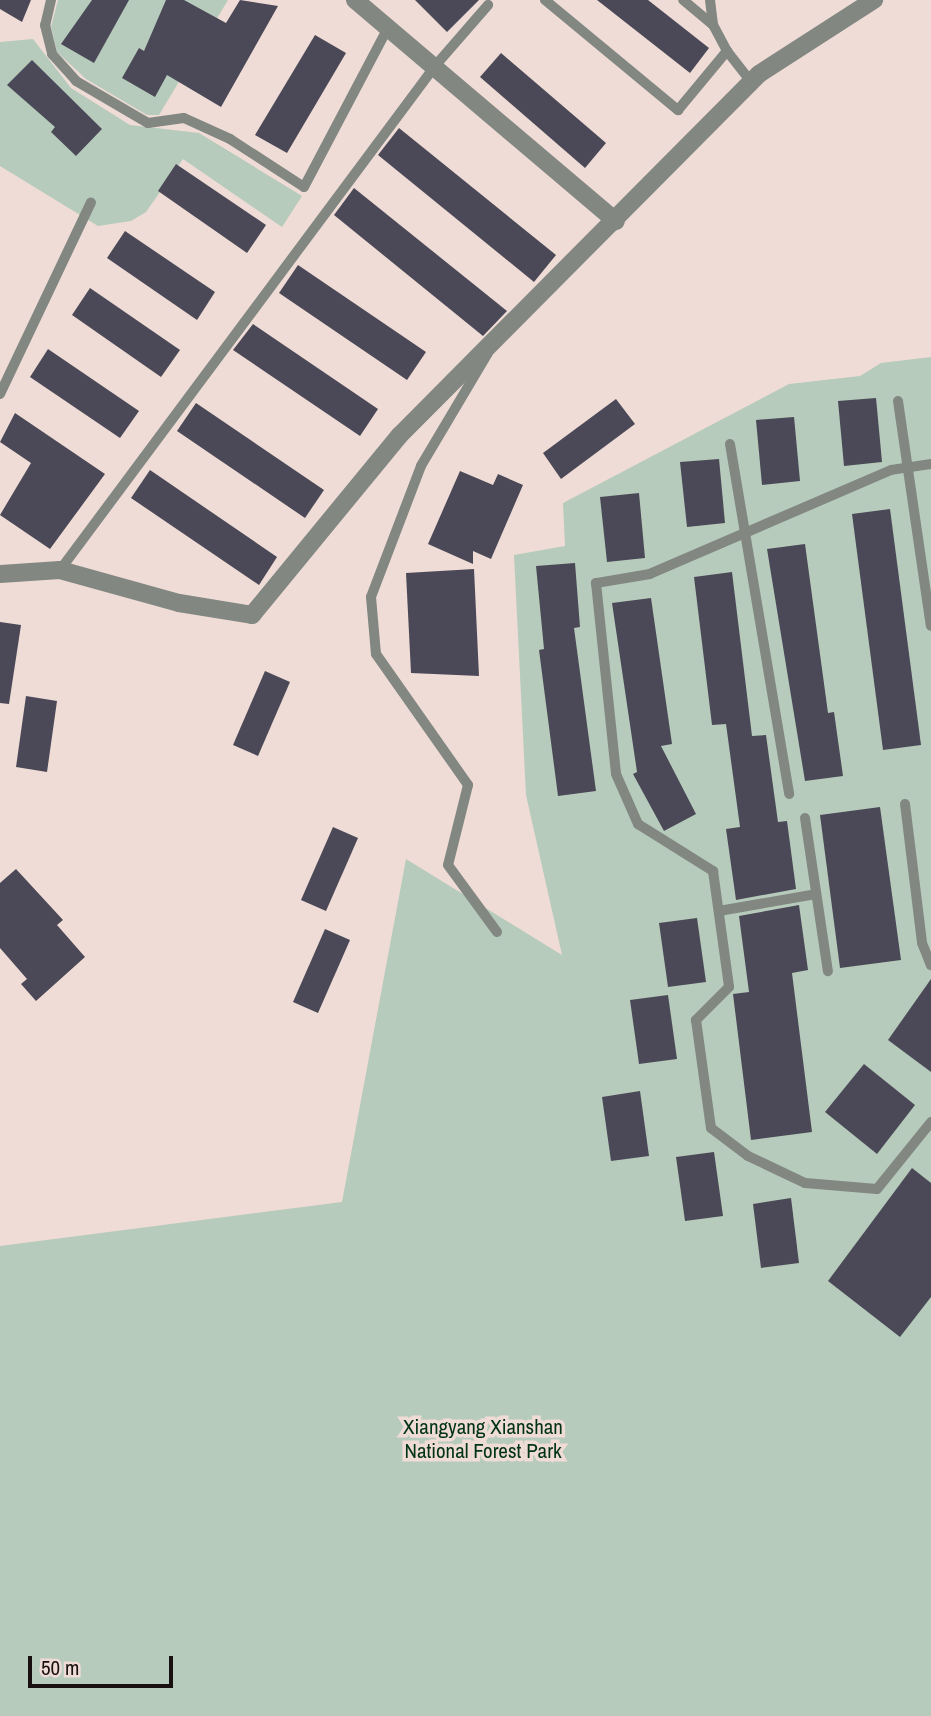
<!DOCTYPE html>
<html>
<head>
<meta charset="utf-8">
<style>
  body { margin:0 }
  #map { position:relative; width:931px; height:1716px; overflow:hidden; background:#efdcd6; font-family:"Archivo Narrow",sans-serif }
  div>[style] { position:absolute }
  .green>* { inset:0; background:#b6cbbb }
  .building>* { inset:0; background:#4b4957 }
  .service>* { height:10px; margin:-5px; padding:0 5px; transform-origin:5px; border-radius:5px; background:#828782 }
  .minor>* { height:18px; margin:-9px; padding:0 9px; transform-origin:9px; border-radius:9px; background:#828782 }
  span { translate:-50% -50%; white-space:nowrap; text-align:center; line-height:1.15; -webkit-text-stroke:7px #efdcd6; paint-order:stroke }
  .park-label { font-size:21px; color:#003316 }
  .scale { position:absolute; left:28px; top:1656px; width:145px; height:32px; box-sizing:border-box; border:4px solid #18110f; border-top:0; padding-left:9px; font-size:21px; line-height:24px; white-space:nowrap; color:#18110f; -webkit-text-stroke:5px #efdcd6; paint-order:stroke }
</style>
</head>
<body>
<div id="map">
  <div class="green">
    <div style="clip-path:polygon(58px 0,228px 0,159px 115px,147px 115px,86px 79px,57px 52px,51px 27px)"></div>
    <div style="clip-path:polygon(33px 39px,71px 88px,130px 125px,199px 133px,302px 196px,282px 227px,183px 159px,146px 212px,131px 221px,98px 226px,0 166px,0 42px)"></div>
    <div style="clip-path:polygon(931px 357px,931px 1716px,0 1716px,0 1246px,342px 1202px,406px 859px,562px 955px,526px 795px,514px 555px,565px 546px,563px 503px,789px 384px,860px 376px,881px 363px)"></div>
  </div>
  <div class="building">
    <div style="clip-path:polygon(0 0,31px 0,22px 22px,0 9px)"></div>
    <div style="clip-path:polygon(92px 0,129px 0,94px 63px,61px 44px)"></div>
    <div style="clip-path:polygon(166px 0,184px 0,226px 23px,240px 0,278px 6px,221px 107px,167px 75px,155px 97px,122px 78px,139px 48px,144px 51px)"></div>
    <div style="clip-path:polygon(415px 0,479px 0,447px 32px)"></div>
    <div style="clip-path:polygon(597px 0,648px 0,709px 48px,690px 73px)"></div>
    <div style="clip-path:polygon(315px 35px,346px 53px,287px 153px,255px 135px)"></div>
    <div style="clip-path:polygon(501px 53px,606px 143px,585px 168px,480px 77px)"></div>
    <div style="clip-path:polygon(32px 60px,102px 129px,76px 156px,51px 132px,55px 127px,7px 85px)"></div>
    <div style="clip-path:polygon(399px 128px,556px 255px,534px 282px,378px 155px)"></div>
    <div style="clip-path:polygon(176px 164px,266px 225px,247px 253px,158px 191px)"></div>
    <div style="clip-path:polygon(354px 188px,507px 311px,483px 336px,334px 215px)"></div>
    <div style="clip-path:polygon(125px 231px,215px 292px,197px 320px,107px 258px)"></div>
    <div style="clip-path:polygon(298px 265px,426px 352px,407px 380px,279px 293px)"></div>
    <div style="clip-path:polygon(90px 288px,180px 350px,161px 377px,72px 315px)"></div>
    <div style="clip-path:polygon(253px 324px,378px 409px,360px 436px,233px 350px)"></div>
    <div style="clip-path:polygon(48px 349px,139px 411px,120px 438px,30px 377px)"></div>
    <div style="clip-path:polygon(876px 398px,882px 462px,844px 466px,838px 401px)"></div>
    <div style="clip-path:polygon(616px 399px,635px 424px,561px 479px,543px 453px)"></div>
    <div style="clip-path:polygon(196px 403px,324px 490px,305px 518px,177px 431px)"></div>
    <div style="clip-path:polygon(15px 413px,105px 474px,50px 549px,0 515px,31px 463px,0 442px)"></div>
    <div style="clip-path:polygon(794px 417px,800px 481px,762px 485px,756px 420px)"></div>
    <div style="clip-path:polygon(719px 459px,725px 523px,687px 527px,680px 462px)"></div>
    <div style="clip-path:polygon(150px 470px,277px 557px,259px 585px,131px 498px)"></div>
    <div style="clip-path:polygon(460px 471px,493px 485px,498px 474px,523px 485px,491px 559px,473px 551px,473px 564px,428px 544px)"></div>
    <div style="clip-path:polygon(639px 493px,645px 558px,607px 562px,600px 497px)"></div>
    <div style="clip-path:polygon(890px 509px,921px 745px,883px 750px,852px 514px)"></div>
    <div style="clip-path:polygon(805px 544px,828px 713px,834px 712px,843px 776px,805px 781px,767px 549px)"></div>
    <div style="clip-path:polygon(575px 563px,580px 627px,574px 628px,596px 791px,558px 796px,539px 650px,544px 649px,536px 566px)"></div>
    <div style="clip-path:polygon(474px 569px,479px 676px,411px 673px,406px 573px)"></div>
    <div style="clip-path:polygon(732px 572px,752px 736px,766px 735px,778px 822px,787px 821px,796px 889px,736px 900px,726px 829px,740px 827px,726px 724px,712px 725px,694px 577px)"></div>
    <div style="clip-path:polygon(651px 598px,672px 744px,661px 746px,696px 814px,664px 831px,633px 774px,637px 772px,612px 603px)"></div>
    <div style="clip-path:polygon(0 622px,21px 625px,9px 704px,0 703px)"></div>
    <div style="clip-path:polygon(265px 671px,290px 682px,258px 756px,233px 745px)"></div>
    <div style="clip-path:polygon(26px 696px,57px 701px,47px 772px,16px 767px)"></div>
    <div style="clip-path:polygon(880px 807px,901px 960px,840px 968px,820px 815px)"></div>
    <div style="clip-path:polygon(333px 827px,358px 838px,326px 911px,301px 900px)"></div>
    <div style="clip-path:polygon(16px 869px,63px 920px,57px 925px,85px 957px,36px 1001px,21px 984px,27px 979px,0 948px,0 883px)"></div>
    <div style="clip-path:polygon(799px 905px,808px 970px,792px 973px,812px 1132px,751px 1140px,733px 994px,749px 992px,739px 916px)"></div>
    <div style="clip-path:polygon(697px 918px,706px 982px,668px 987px,659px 923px)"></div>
    <div style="clip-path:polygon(325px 929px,350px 940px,318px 1013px,293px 1002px)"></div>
    <div style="clip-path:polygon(931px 979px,931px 1072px,888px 1040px)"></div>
    <div style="clip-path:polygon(668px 995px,677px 1059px,639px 1064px,630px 1000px)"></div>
    <div style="clip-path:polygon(864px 1064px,915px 1105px,877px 1154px,825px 1112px)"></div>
    <div style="clip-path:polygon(640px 1091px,649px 1156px,611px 1161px,602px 1097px)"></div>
    <div style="clip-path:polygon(714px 1152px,723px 1216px,685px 1221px,676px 1157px)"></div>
    <div style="clip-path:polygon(912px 1168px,931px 1183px,931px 1297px,900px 1337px,828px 1281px)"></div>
    <div style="clip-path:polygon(791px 1198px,799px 1263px,761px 1268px,753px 1204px)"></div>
  </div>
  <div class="service">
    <div style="left:51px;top:0;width:26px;rotate:103deg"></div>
    <div style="left:45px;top:25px;width:30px;rotate:76deg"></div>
    <div style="left:52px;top:54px;width:36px;rotate:48deg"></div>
    <div style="left:76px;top:81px;width:83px;rotate:30.3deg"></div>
    <div style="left:148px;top:123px;width:36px;rotate:-8deg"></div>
    <div style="left:184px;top:118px;width:51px;rotate:24.5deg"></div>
    <div style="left:230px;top:139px;width:88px;rotate:33deg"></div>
    <div style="left:304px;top:187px;width:180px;rotate:-62.2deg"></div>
    <div style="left:545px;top:0;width:173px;rotate:39.6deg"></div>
    <div style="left:678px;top:110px;width:77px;rotate:-50.3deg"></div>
    <div style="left:727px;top:51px;width:30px;rotate:-118deg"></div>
    <div style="left:713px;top:25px;width:39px;rotate:-140deg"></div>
    <div style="left:710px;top:0;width:25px;rotate:83deg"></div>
    <div style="left:727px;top:51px;width:39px;rotate:52deg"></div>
    <div style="left:488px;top:353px;width:131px;rotate:120.7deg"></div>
    <div style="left:421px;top:466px;width:140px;rotate:110.9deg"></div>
    <div style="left:371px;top:597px;width:57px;rotate:85deg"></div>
    <div style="left:376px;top:654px;width:160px;rotate:54.9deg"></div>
    <div style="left:468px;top:785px;width:82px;rotate:104deg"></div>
    <div style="left:448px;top:865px;width:83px;rotate:53.8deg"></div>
    <div style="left:0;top:394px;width:212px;rotate:-64.6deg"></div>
    <div style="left:898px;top:401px;width:227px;rotate:81.7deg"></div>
    <div style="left:730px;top:444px;width:355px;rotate:80.4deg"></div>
    <div style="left:931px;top:464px;width:40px;rotate:171.5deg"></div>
    <div style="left:891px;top:470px;width:262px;rotate:156.7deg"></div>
    <div style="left:650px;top:574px;width:55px;rotate:170.5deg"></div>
    <div style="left:596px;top:583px;width:192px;rotate:84deg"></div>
    <div style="left:616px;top:774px;width:55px;rotate:66.3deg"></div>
    <div style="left:638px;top:824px;width:89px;rotate:32.1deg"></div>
    <div style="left:713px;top:871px;width:117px;rotate:82.1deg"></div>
    <div style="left:729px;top:987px;width:47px;rotate:135deg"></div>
    <div style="left:696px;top:1020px;width:109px;rotate:82.1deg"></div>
    <div style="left:711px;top:1128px;width:46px;rotate:37.1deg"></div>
    <div style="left:748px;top:1156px;width:63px;rotate:25.3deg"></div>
    <div style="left:805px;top:1183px;width:72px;rotate:4.8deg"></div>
    <div style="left:877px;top:1189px;width:86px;rotate:-51.1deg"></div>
    <div style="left:60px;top:570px;width:628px;rotate:-53.35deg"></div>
    <div style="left:435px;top:66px;width:81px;rotate:-49deg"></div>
    <div style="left:905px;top:804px;width:140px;rotate:83deg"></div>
    <div style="left:922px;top:943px;width:24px;rotate:68deg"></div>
    <div style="left:805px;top:818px;width:155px;rotate:81.5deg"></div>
    <div style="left:719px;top:911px;width:98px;rotate:-9.9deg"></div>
  </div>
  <div class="minor">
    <div style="left:355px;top:0;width:342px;rotate:40.3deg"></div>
    <div style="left:0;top:574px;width:60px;rotate:-3.8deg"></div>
    <div style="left:60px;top:570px;width:123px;rotate:15.5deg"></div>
    <div style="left:179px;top:603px;width:74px;rotate:9.3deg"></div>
    <div style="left:252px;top:615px;width:233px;rotate:-50.6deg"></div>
    <div style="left:400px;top:435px;width:509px;rotate:-45.16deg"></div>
    <div style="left:759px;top:74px;width:137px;rotate:-32.8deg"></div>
  </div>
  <div class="park-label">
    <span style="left:483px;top:1439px">Xiangyang Xianshan<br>National Forest Park</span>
  </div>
  <div class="scale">50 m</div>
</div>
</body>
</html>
